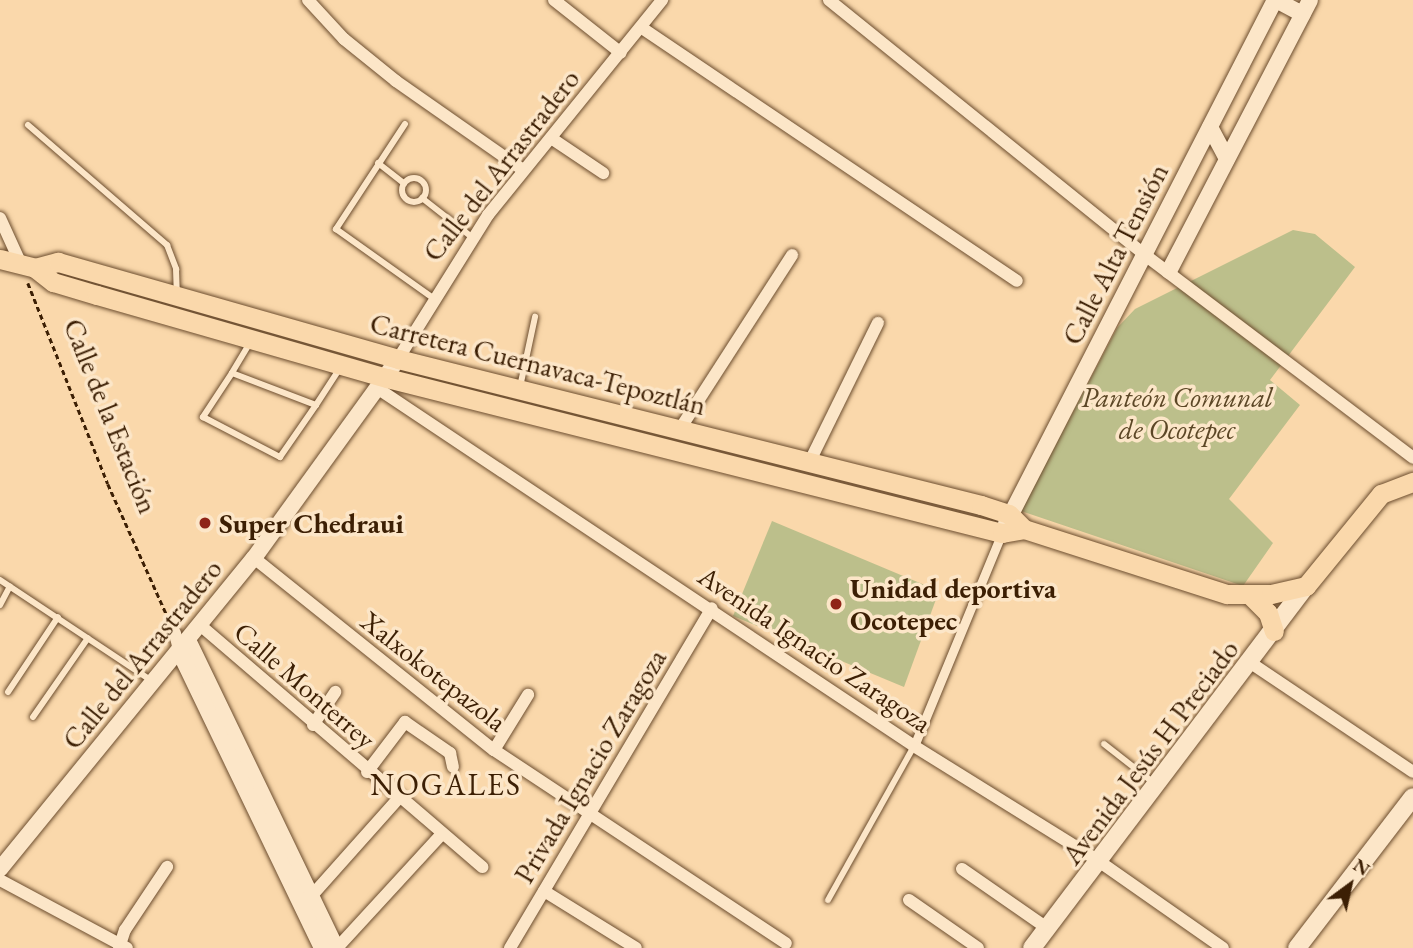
<!DOCTYPE html>
<html>
<head>
<meta charset="utf-8">
<style>
  body { margin:0 }
  #map { position:relative; width:1413px; height:948px; overflow:hidden; background:#fad8ab; font-family:"EB Garamond",serif }
  div>[style] { position:absolute }
  .green>* { inset:0; background:#bcbf8b }
  .path>* { height:2.5px; margin-top:-1.25px; transform-origin:0; background:repeating-linear-gradient(90deg,#3c1f04 0 5px,transparent 0 8.5px) }
  .roads { filter:drop-shadow(0 0 2px #6c4d2e) drop-shadow(0 0 2px #6c4d2e) }
  .service>* { height:6px; margin:-3px; padding:0 3px; transform-origin:3px; border-radius:3px; background:#fce6c8 }
  .service>.ring { margin:-3px; padding:0; box-sizing:content-box; background:none; border:6px solid #fce6c8; border-radius:50% }
  .pedestrian>* { height:9px; margin:-4.5px; padding:0 4.5px; transform-origin:4.5px; border-radius:4.5px; background:#fce6c8 }
  .minor>* { height:12px; margin:-6px; padding:0 6px; transform-origin:6px; border-radius:6px; background:#fce6c8 }
  .tertiary>* { height:16px; margin:-8px; padding:0 8px; transform-origin:8px; border-radius:8px; background:#fce6c8 }
  .secondary>* { height:18px; margin:-9px; padding:0 9px; transform-origin:9px; border-radius:9px; background:#fce6c8 }
  .primary>* { height:19px; margin:-9.5px; padding:0 9.5px; transform-origin:9.5px; border-radius:9.5px; background:#fad8ab }
  .dots>* { width:19px; height:19px; translate:-50% -50%; box-sizing:border-box; border:4px solid #fce6c8; border-radius:50% }
  span { translate:-50% -50%; white-space:nowrap; text-align:center; line-height:1.15; -webkit-text-stroke:7px #fce6c8; paint-order:stroke }
  .street-label { font-size:28px; color:#3c1f04 }
  .park-label { font-size:28px; color:#5c4726; font-style:italic }
  .poi-label { font-size:28px; color:#3c1f04; font-weight:700 }
  .left { translate:0 -50%; text-align:left }
  .neighbourhood-label { font-size:30px; color:#3c1f04; letter-spacing:2px }
  .north { position:absolute; left:1315px; top:850px; width:70px; height:70px; -webkit-text-stroke:5px #fce6c8; paint-order:stroke; rotate:33deg; font-size:19px; font-weight:700; line-height:28px; text-align:center; color:#3c1f04 }
  .north::after { content:''; display:block; margin:auto; width:24px; height:32px; background:#3c1f04; clip-path:polygon(50% 0,100% 100%,50% 72%,0 100%) }
</style>
</head>
<body>
<div id="map">
  <div class="green">
    <div style="clip-path:polygon(1293px 230px,1315px 234px,1355px 267px,1270px 380px,1300px 405px,1229px 499px,1273px 543px,1243px 586px,1021px 511px,1117px 328px,1135px 309px)"></div>
    <div style="clip-path:polygon(772px 521px,939px 591px,904px 687px,733px 616px)"></div>
  </div>
  <div class="path">
    <div style="left:28px;top:283px;width:216px;rotate:68.3deg"></div>
    <div style="left:108px;top:484px;width:151px;rotate:65.8deg"></div>
  </div>
  <div class="roads">
    <div class="service">
      <div style="left:405px;top:124px;width:126px;rotate:123.3deg"></div>
      <div style="left:336px;top:229px;width:119px;rotate:35.4deg"></div>
      <div style="left:28px;top:125px;width:184px;rotate:40.8deg"></div>
      <div style="left:167px;top:245px;width:26px;rotate:69deg"></div>
      <div style="left:176px;top:269px;width:25px;rotate:88deg"></div>
      <div style="left:378px;top:163px;width:33px;rotate:38deg"></div>
      <div class="ring" style="left:402px;top:178px;width:18px;height:18px"></div>
      <div style="left:422px;top:198px;width:65px;rotate:38.1deg"></div>
      <div style="left:251px;top:341px;width:37px;rotate:121deg"></div>
      <div style="left:232px;top:373px;width:90px;rotate:20.9deg"></div>
      <div style="left:316px;top:405px;width:44px;rotate:-57deg"></div>
      <div style="left:232px;top:373px;width:53px;rotate:123.4deg"></div>
      <div style="left:203px;top:417px;width:87px;rotate:27.5deg"></div>
      <div style="left:280px;top:457px;width:63px;rotate:-55.3deg"></div>
      <div style="left:520px;top:387px;width:72px;rotate:-77.9deg"></div>
      <div style="left:0;top:580px;width:182px;rotate:33.6deg"></div>
      <div style="left:0;top:605px;width:21px;rotate:-62deg"></div>
      <div style="left:8px;top:692px;width:90px;rotate:-56.3deg"></div>
      <div style="left:33px;top:717px;width:96px;rotate:-55.2deg"></div>
      <div style="left:1104px;top:744px;width:65px;rotate:38.1deg"></div>
      <div style="left:828px;top:900px;width:176px;rotate:-60.8deg"></div>
    </div>
    <div class="pedestrian">
      <div style="left:914px;top:746px;width:230px;rotate:-67.6deg"></div>
    </div>
    <div class="minor">
      <div style="left:308px;top:0;width:53px;rotate:47.3deg"></div>
      <div style="left:344px;top:39px;width:67px;rotate:38.9deg"></div>
      <div style="left:396px;top:81px;width:155px;rotate:35deg"></div>
      <div style="left:554px;top:0;width:85px;rotate:38.3deg"></div>
      <div style="left:829px;top:0;width:406px;rotate:38.9deg"></div>
      <div style="left:1145px;top:255px;width:336px;rotate:37.1deg"></div>
      <div style="left:642px;top:28px;width:452px;rotate:34deg"></div>
      <div style="left:551px;top:138px;width:63px;rotate:33.9deg"></div>
      <div style="left:0;top:218px;width:51px;rotate:65.5deg"></div>
      <div style="left:398px;top:359px;width:170px;rotate:-58deg"></div>
      <div style="left:488px;top:215px;width:277px;rotate:-51deg"></div>
      <div style="left:380px;top:390px;width:642px;rotate:33.69deg"></div>
      <div style="left:914px;top:746px;width:219px;rotate:31.9deg"></div>
      <div style="left:1100px;top:862px;width:150px;rotate:35deg"></div>
      <div style="left:680px;top:429px;width:207px;rotate:-57.2deg"></div>
      <div style="left:810px;top:461px;width:154px;rotate:-63.8deg"></div>
      <div style="left:254px;top:558px;width:307px;rotate:38.7deg"></div>
      <div style="left:494px;top:750px;width:350px;rotate:33.5deg"></div>
      <div style="left:200px;top:625px;width:372px;rotate:40.6deg"></div>
      <div style="left:175px;top:633px;width:18px;rotate:77deg"></div>
      <div style="left:1251px;top:663px;width:195px;rotate:33.9deg"></div>
      <div style="left:313px;top:725px;width:40px;rotate:-56deg"></div>
      <div style="left:494px;top:750px;width:65px;rotate:-58.3deg"></div>
      <div style="left:367px;top:772px;width:63px;rotate:-52.8deg"></div>
      <div style="left:405px;top:722px;width:55px;rotate:34.6deg"></div>
      <div style="left:450px;top:753px;width:14px;rotate:78deg"></div>
      <div style="left:962px;top:869px;width:103px;rotate:34.8deg"></div>
      <div style="left:0;top:880px;width:144px;rotate:28.2deg"></div>
      <div style="left:544px;top:891px;width:108px;rotate:31.8deg"></div>
      <div style="left:909px;top:900px;width:84px;rotate:34.8deg"></div>
      <div style="left:307px;top:901px;width:137px;rotate:-48.3deg"></div>
      <div style="left:119px;top:948px;width:19px;rotate:-72deg"></div>
      <div style="left:125px;top:930px;width:76px;rotate:-56.3deg"></div>
      <div style="left:337px;top:948px;width:154px;rotate:-47.4deg"></div>
      <div style="left:510px;top:948px;width:395px;rotate:-59.3deg"></div>
    </div>
    <div class="tertiary">
      <div style="left:1276px;top:0;width:30px;rotate:28deg"></div>
      <div style="left:1210px;top:127px;width:36px;rotate:62deg"></div>
      <div style="left:1169px;top:271px;width:305px;rotate:-62.5deg"></div>
      <div style="left:1006px;top:524px;width:589px;rotate:-62.83deg"></div>
      <div style="left:188px;top:640px;width:342px;rotate:64.3deg"></div>
      <div style="left:179px;top:651px;width:330px;rotate:64.3deg"></div>
      <div style="left:0;top:869px;width:402px;rotate:-50.8deg"></div>
      <div style="left:254px;top:558px;width:246px;rotate:-54.1deg"></div>
    </div>
    <div class="secondary">
      <div style="left:1032px;top:948px;width:454px;rotate:-52.9deg"></div>
      <div style="left:1297px;top:948px;width:190px;rotate:-52.5deg"></div>
    </div>
    <div class="primary">
      <div style="left:0;top:259px;width:36px;rotate:14deg"></div>
      <div style="left:35px;top:268px;width:23px;rotate:38deg"></div>
      <div style="left:53px;top:282px;width:46px;rotate:16.5deg"></div>
      <div style="left:97px;top:295px;width:302px;rotate:16deg"></div>
      <div style="left:387px;top:378px;width:634px;rotate:14.15deg"></div>
      <div style="left:1002px;top:533px;width:22px;rotate:-10deg"></div>
      <div style="left:35px;top:268px;width:24px;rotate:-15deg"></div>
      <div style="left:58px;top:262px;width:354px;rotate:15.9deg"></div>
      <div style="left:398px;top:359px;width:601px;rotate:14.06deg"></div>
      <div style="left:981px;top:505px;width:29px;rotate:18deg"></div>
      <div style="left:1009px;top:514px;width:21px;rotate:45deg"></div>
      <div style="left:1024px;top:529px;width:213px;rotate:17.8deg"></div>
      <div style="left:1227px;top:594px;width:44px"></div>
      <div style="left:1271px;top:594px;width:36px;rotate:-13deg"></div>
      <div style="left:1306px;top:586px;width:119px;rotate:-50.8deg"></div>
      <div style="left:1381px;top:494px;width:34px;rotate:-21deg"></div>
      <div style="left:1250px;top:595px;width:25px;rotate:45deg"></div>
      <div style="left:1268px;top:613px;width:19px;rotate:72deg"></div>
    </div>
  </div>
  <div class="dots">
    <div style="left:205px;top:523px;background:#8f2418"></div>
    <div style="left:836px;top:604px;background:#8f2418"></div>
  </div>
  <div class="street-label">
    <span style="left:501px;top:165px;rotate:-52deg">Calle del Arrastradero</span>
    <span style="left:1115px;top:254px;rotate:-63deg">Calle Alta Tensión</span>
    <span style="left:538px;top:364px;rotate:14deg">Carretera Cuernavaca-Tepoztlán</span>
    <span style="left:111px;top:416px;rotate:68deg">Calle de la Estación</span>
    <span style="left:815px;top:649px;rotate:34deg">Avenida Ignacio Zaragoza</span>
    <span style="left:142px;top:654px;rotate:-51deg">Calle del Arrastradero</span>
    <span style="left:434px;top:671px;rotate:38deg">Xalxokotepazola</span>
    <span style="left:305px;top:685px;rotate:41deg">Calle Monterrey</span>
    <span style="left:1150px;top:752px;rotate:-53deg">Avenida Jesús H Preciado</span>
    <span style="left:590px;top:766px;rotate:-59deg">Privada Ignacio Zaragoza</span>
  </div>
  <div class="park-label">
    <span style="left:1177px;top:413px">Panteón Comunal<br>de Ocotepec</span>
  </div>
  <div class="poi-label">
    <span class="left" style="left:219px;top:523px">Super Chedraui</span>
    <span class="left" style="left:850px;top:604px">Unidad deportiva<br>Ocotepec</span>
  </div>
  <div class="neighbourhood-label">
    <span style="left:446px;top:785px">NOGALES</span>
  </div>
  <div class="north">N</div>
</div>
</body>
</html>
